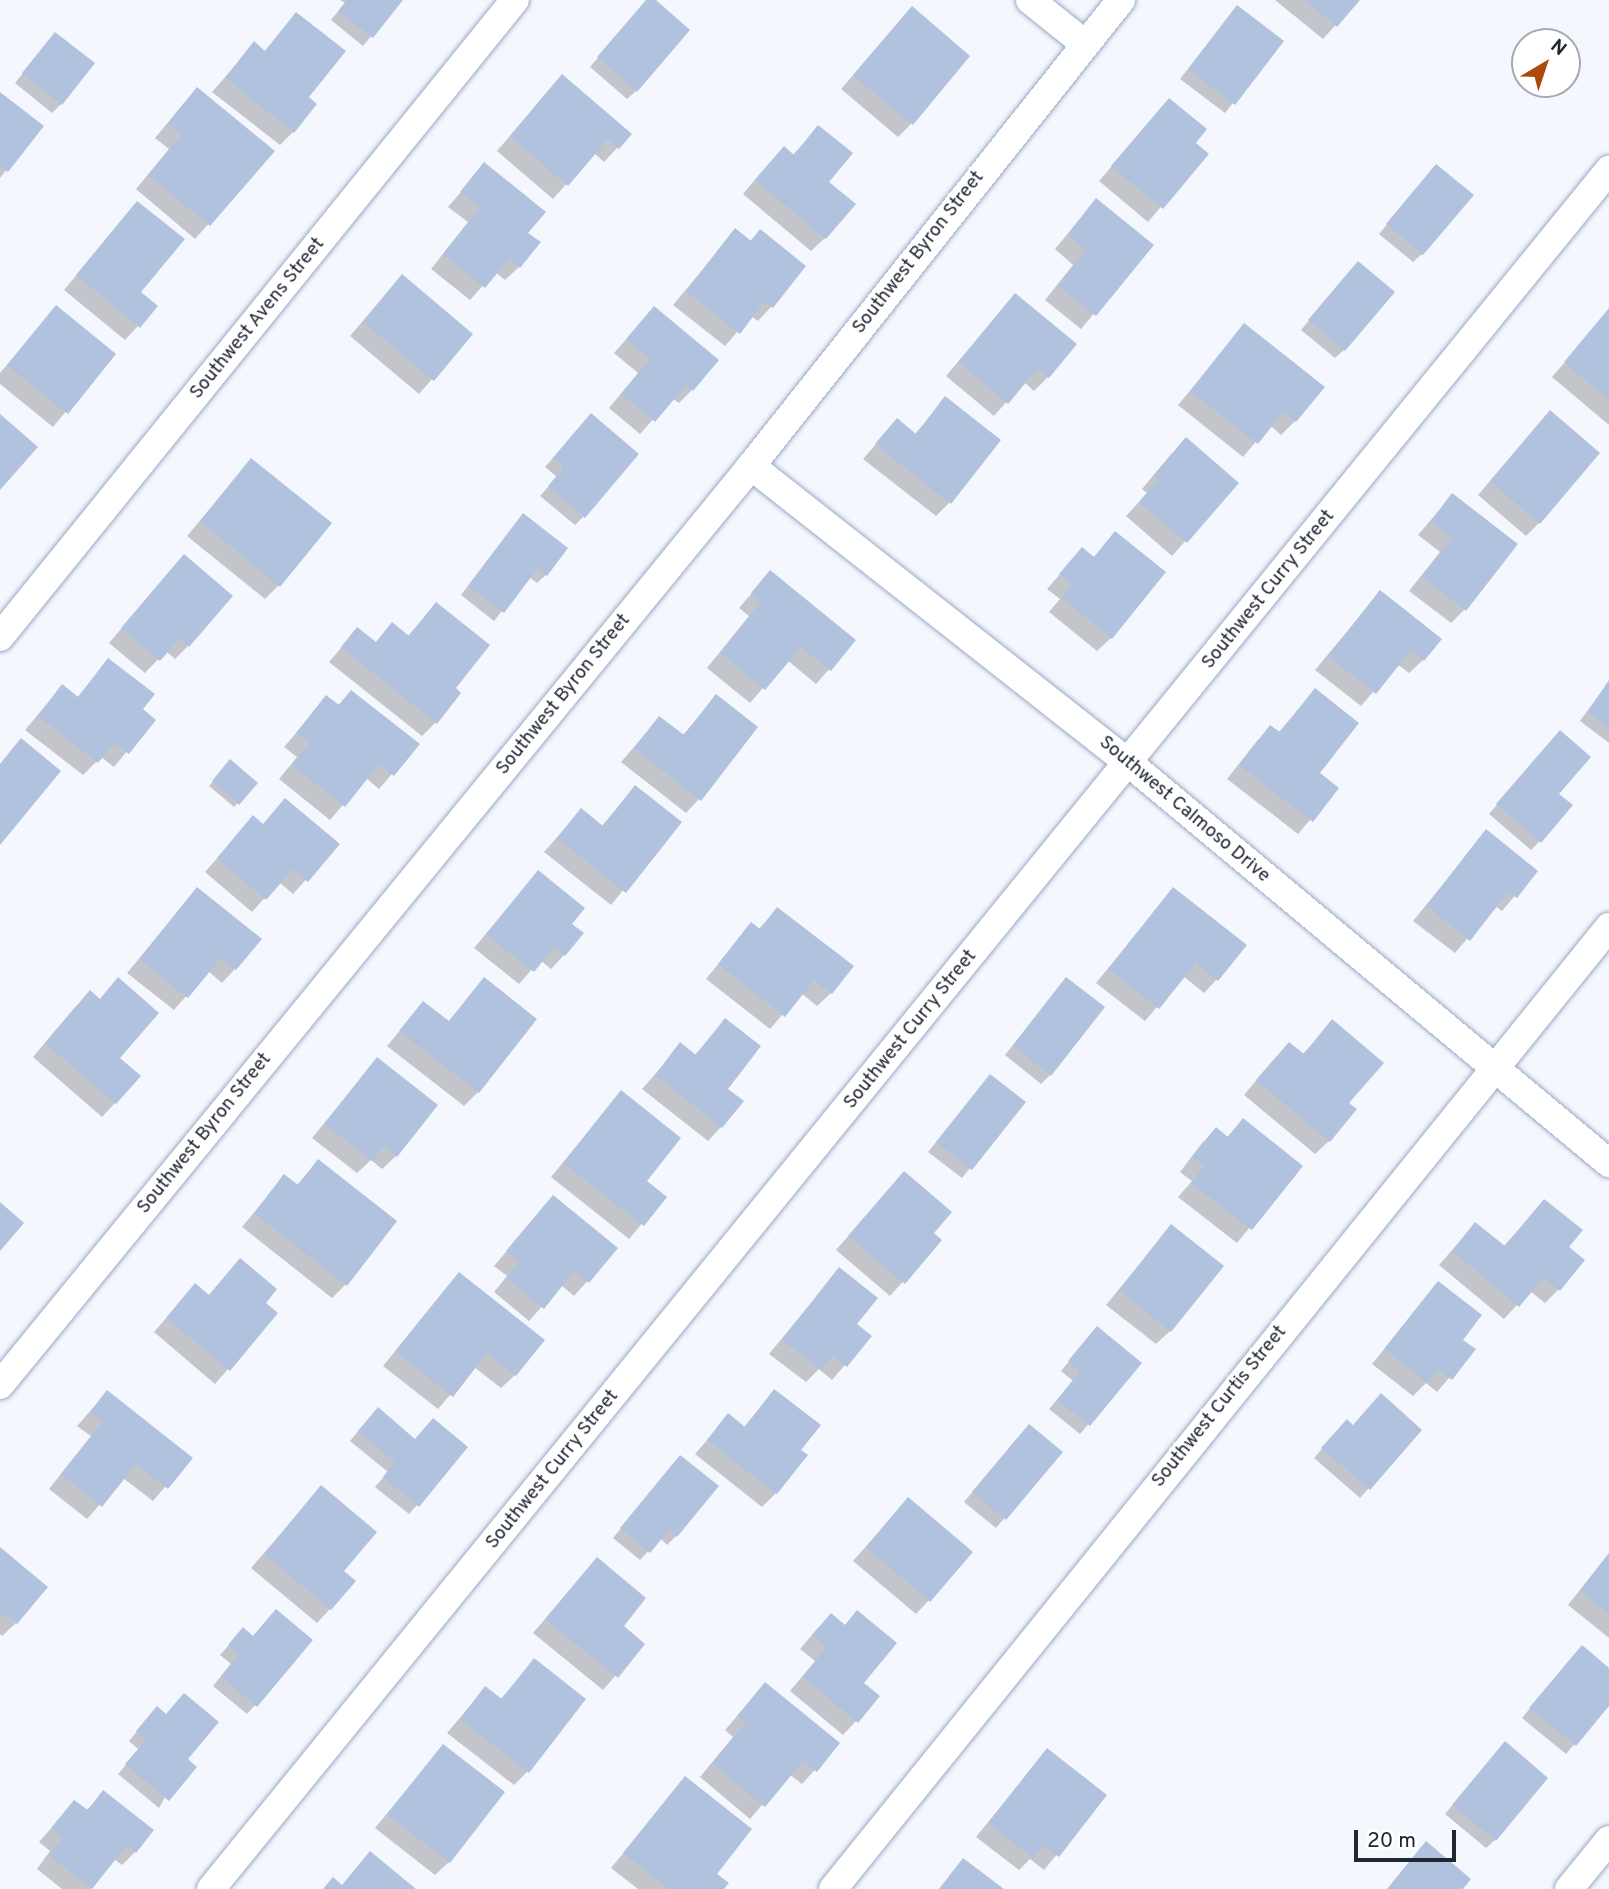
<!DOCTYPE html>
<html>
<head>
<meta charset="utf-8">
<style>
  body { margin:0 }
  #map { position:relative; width:1609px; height:1889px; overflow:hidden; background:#f4f7fd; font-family:Overpass,sans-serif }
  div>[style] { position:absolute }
  .shadow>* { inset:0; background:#0003 }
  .building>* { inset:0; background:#b0c2de }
  .roads { filter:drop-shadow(0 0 2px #99aac5) drop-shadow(0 0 2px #99aac5) }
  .minor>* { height:28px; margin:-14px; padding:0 14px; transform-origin:14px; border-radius:14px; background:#fff }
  span { translate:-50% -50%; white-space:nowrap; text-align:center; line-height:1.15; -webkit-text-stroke:5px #fff; paint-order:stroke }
  .street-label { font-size:19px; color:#202731 }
  .north { position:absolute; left:1511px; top:28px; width:70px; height:70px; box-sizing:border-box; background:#fff; border:2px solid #a6a9ad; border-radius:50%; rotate:39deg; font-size:19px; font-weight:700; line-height:28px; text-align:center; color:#202731 }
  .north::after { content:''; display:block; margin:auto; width:24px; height:32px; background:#ac4a0d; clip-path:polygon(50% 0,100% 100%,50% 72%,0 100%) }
  .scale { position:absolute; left:1354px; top:1830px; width:102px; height:32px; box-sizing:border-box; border:4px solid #202731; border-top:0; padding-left:9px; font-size:21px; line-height:24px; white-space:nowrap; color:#202731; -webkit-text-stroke:5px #fff; paint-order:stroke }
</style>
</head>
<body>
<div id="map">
  <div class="shadow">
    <div style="clip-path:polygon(340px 0,401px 0,363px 46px,331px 20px,345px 3px)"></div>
    <div style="clip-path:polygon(648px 0,653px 0,636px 91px,627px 99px,590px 67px)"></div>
    <div style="clip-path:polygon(1275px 0,1358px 0,1323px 39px)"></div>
    <div style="clip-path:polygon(1237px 7px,1282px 41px,1225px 113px,1180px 79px)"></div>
    <div style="clip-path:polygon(912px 8px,911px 124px,898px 137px,841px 89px)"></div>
    <div style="clip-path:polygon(297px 14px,307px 97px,293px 132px,280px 145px,212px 92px,254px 44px,264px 52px)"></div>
    <div style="clip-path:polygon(47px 43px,61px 104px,52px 113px,15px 83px)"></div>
    <div style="clip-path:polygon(549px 90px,630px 134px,604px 162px,594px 153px,553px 199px,497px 151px)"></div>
    <div style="clip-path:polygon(0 94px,41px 126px,0 178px)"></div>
    <div style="clip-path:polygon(1169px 100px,1194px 143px,1206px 154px,1148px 222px,1099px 181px)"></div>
    <div style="clip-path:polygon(184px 103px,273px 152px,195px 239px,136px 189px,169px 149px,155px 138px)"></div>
    <div style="clip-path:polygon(818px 127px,825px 238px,811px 251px,743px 194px,770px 162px,792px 156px)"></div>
    <div style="clip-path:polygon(484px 165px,526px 234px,519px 267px,505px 280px,495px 272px,470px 300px,431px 269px,468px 222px,448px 207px)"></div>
    <div style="clip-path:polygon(1428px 175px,1422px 254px,1413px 262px,1379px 234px)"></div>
    <div style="clip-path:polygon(1096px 200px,1151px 245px,1081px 329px,1045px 300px,1073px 265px,1055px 249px)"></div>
    <div style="clip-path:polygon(137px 203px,138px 326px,125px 340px,64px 290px)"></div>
    <div style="clip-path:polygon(735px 231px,749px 242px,760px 231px,804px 266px,771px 307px,758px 321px,751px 316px,725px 346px,673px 305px)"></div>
    <div style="clip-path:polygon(1349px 272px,1344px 350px,1335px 358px,1301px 330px)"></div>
    <div style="clip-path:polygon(389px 290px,471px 334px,419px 394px,350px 336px)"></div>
    <div style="clip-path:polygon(1015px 295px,1048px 377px,1034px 391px,1024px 382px,994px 416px,946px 376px)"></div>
    <div style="clip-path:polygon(56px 307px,114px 354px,53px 427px,0 384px,0 373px)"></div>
    <div style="clip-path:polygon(654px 308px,692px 390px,679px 403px,672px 398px,640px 434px,609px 408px,638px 373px,614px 353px)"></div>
    <div style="clip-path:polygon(1609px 311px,1609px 425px,1552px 377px)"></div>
    <div style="clip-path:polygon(1245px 325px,1295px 421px,1281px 435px,1270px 425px,1243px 457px,1178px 405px)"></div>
    <div style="clip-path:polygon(946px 399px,949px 503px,936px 516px,863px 459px,897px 420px,914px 435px)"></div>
    <div style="clip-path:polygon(582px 424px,584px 516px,575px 525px,540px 496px,557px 477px,545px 467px)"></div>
    <div style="clip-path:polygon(1537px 426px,1539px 523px,1526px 536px,1478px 495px)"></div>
    <div style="clip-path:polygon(1172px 453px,1236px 483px,1172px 556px,1126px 516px,1147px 493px,1142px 489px)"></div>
    <div style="clip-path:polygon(251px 460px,279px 585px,265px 599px,187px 536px)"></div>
    <div style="clip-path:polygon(1452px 495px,1464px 610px,1451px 623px,1409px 591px,1440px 552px,1418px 535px)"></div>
    <div style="clip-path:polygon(515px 524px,546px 575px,537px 583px,529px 577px,494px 621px,461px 595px)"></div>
    <div style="clip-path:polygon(1115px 534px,1111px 638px,1097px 651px,1049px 612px,1060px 599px,1047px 589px,1082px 549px,1093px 558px)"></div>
    <div style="clip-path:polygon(171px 570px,188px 646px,175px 659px,166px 651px,145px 673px,109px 643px)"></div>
    <div style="clip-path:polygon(770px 572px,854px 641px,816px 684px,787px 660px,750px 703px,707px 668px,749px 616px,739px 608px)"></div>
    <div style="clip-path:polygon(1380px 592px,1423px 660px,1409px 673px,1397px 664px,1361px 706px,1315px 670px)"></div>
    <div style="clip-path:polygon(436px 604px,453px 689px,436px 722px,422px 736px,329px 662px,357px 629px,375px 643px,392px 625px,407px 637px)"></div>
    <div style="clip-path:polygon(108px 661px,140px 710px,153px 720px,114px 767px,101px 757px,83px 775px,25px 730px,62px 686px,77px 698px)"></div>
    <div style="clip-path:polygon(1609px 681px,1609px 743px,1580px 721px)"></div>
    <div style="clip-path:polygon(1315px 690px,1317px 773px,1337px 788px,1298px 834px,1227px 779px,1257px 741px,1271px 727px,1278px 733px)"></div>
    <div style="clip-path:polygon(351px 692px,417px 745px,379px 789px,366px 778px,330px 820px,279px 779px,297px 757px,284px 747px,327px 697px,337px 706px)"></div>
    <div style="clip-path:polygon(716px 697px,699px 799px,686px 813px,621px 762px,659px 718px,682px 736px)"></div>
    <div style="clip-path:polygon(1551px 741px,1557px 794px,1540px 841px,1531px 850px,1489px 814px)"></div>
    <div style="clip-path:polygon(227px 765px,256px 783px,234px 807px,209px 786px)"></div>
    <div style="clip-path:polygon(635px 787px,679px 822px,611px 905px,544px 852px,581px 810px,601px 827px)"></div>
    <div style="clip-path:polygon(253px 817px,262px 825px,337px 845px,293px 894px,279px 882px,252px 912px,205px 872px)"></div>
    <div style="clip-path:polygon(1486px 832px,1536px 871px,1502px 911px,1495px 906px,1455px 953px,1413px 921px)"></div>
    <div style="clip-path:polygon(538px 872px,570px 924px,564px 955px,551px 969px,540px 960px,519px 984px,474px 948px)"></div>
    <div style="clip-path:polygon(197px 889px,235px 969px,222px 983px,208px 971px,174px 1010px,127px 973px)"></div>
    <div style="clip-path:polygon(1173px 889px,1217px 979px,1204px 993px,1183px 976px,1145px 1021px,1096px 983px)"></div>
    <div style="clip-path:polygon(777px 909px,831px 993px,817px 1006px,801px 993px,770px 1029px,706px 979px,751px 924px,758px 930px)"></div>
    <div style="clip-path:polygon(484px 979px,478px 1092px,464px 1106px,387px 1046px,423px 1003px,448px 1022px)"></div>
    <div style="clip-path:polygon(1066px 979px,1050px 1075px,1041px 1084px,1005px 1055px)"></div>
    <div style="clip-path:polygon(99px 1000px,118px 1058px,115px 1103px,102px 1117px,33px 1057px,76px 1006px)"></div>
    <div style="clip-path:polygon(725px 1020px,721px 1127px,708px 1141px,642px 1089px,681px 1045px,694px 1056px)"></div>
    <div style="clip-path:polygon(1332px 1022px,1347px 1104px,1329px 1141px,1315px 1154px,1244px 1095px,1275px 1058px,1302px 1055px)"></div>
    <div style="clip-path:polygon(377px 1059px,396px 1156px,382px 1169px,371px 1160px,357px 1173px,312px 1138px)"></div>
    <div style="clip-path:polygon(990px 1076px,1023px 1102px,962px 1178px,928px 1152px)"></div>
    <div style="clip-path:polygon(621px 1092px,645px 1181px,664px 1197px,629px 1239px,551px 1177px)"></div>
    <div style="clip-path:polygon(1243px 1120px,1300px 1166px,1237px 1243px,1178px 1197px,1192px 1181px,1180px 1172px,1202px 1143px,1216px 1130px,1226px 1138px)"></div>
    <div style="clip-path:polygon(318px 1161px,346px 1284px,332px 1298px,242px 1227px,284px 1177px,296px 1186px)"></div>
    <div style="clip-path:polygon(904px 1173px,932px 1234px,940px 1240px,890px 1296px,836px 1250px)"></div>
    <div style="clip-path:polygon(553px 1197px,616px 1249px,574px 1296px,561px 1285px,529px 1321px,494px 1292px,507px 1276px,494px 1266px)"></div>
    <div style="clip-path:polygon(1544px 1201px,1567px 1248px,1559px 1289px,1545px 1303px,1530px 1291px,1504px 1319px,1439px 1265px,1475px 1224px,1503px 1247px)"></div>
    <div style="clip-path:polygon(1171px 1226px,1170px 1331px,1156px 1344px,1106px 1305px)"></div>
    <div style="clip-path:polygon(240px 1260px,263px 1304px,276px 1314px,215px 1384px,154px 1332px,195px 1285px,208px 1296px)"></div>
    <div style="clip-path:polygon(839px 1269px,855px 1325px,870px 1336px,832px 1380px,819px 1369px,806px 1382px,769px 1354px)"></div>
    <div style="clip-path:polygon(459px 1274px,515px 1375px,501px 1388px,474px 1367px,438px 1409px,383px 1366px)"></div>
    <div style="clip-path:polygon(1438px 1283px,1461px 1340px,1473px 1350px,1437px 1392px,1426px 1383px,1413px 1396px,1372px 1364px)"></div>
    <div style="clip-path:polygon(1089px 1337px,1140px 1363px,1080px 1434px,1049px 1409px,1073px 1381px,1061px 1371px)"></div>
    <div style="clip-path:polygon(774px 1391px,776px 1493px,762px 1507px,695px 1454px,728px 1416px,743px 1428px)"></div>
    <div style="clip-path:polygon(107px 1392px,190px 1458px,153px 1501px,123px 1478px,87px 1519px,49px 1489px,91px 1436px,77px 1426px)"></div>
    <div style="clip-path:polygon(369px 1418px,414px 1440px,417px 1505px,409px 1514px,375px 1487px,388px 1472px,350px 1441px)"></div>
    <div style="clip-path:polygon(1338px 1430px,1420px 1430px,1360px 1498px,1314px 1458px)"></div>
    <div style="clip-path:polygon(1021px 1435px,1061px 1452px,996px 1528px,964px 1502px)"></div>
    <div style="clip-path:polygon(672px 1466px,676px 1536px,667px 1545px,660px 1538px,640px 1560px,613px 1538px)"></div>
    <div style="clip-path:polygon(321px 1488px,341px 1571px,330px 1609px,317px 1623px,251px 1568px)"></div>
    <div style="clip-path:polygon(908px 1499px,929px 1600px,916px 1614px,853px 1561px)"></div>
    <div style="clip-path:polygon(0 1549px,16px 1623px,2px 1636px,0 1634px)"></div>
    <div style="clip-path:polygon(1609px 1553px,1609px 1638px,1568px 1605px)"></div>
    <div style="clip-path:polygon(597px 1559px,621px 1626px,643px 1644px,603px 1690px,533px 1633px)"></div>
    <div style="clip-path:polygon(857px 1613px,861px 1683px,856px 1721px,843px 1735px,790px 1691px,815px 1661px,800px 1649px,817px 1629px,844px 1626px)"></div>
    <div style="clip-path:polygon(235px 1638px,255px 1705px,247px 1714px,213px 1686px,231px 1664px,220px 1655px)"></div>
    <div style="clip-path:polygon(1573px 1656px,1609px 1670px,1609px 1703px,1566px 1754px,1522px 1718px)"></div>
    <div style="clip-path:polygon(534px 1660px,527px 1772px,514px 1785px,447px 1733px,485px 1688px,500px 1700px)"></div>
    <div style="clip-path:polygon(765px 1684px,838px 1744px,802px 1784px,789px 1774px,750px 1819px,700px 1777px,733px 1737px,725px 1730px)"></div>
    <div style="clip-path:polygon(148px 1718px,186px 1760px,159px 1808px,118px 1774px,139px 1750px,129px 1741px)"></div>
    <div style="clip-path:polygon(443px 1746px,449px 1862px,435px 1875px,375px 1828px)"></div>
    <div style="clip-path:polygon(1047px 1750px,1105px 1796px,1044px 1870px,1030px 1859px,1019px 1870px,976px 1837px)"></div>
    <div style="clip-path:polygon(1496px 1753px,1495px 1840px,1486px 1848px,1445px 1814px)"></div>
    <div style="clip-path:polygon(685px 1778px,721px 1889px,638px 1889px,611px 1868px)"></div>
    <div style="clip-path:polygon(103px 1793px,135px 1852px,122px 1865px,114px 1859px,90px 1889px,62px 1889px,37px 1869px,50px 1851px,39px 1842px,74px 1802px,86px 1811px)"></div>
  </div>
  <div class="building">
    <div style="clip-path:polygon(347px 0,403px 0,373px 38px,338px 11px)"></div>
    <div style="clip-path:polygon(646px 0,656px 0,690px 30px,637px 92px,597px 57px)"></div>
    <div style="clip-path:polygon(1305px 0,1360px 0,1337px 27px)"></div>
    <div style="clip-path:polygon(1237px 5px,1284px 41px,1235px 105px,1188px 69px)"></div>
    <div style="clip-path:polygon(912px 6px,970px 56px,913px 125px,853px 75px)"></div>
    <div style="clip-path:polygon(296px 12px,346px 51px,309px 97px,317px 104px,294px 133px,225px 78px,254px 41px,265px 51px)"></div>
    <div style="clip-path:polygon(55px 32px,95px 63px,62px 105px,22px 73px)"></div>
    <div style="clip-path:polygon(562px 74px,632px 134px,619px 149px,608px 139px,568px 186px,510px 136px)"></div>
    <div style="clip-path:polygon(197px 87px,275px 151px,210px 226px,148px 175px,181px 135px,168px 123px)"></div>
    <div style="clip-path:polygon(0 92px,44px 126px,8px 172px,0 166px)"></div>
    <div style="clip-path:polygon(1169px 98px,1207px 129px,1196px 143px,1209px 154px,1163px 209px,1111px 166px)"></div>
    <div style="clip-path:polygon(818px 125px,853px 153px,829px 182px,856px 204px,826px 239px,755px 180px,784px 146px,794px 155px)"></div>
    <div style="clip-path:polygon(484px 162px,546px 212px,528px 233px,541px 242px,520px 268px,509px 259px,485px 288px,443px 254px,480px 208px,460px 192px)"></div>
    <div style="clip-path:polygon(1436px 164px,1474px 195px,1423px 255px,1386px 224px)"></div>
    <div style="clip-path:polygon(1096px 198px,1154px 245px,1096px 316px,1057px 286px,1086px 250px,1067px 235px)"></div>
    <div style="clip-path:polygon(137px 201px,185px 239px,141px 292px,158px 306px,140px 328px,76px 275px)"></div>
    <div style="clip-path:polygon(735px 228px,751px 241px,760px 229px,806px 266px,773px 308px,764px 302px,740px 334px,686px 291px)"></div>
    <div style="clip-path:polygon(1358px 261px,1395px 292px,1345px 351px,1308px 320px)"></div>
    <div style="clip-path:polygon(402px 274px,473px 334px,434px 381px,363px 322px)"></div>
    <div style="clip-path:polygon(1015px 293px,1077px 344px,1049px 378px,1037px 369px,1008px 404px,958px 362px)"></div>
    <div style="clip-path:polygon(56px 305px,116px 354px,68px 414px,7px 365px)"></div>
    <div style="clip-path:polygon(654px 306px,719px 360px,693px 391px,686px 385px,655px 422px,621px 394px,650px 359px,626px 339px)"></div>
    <div style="clip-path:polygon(1609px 308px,1609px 400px,1564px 362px)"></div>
    <div style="clip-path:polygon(1244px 323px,1325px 387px,1296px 422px,1283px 412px,1258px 444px,1190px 391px)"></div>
    <div style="clip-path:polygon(945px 396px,1001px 440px,951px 504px,875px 444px,897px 418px,916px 434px)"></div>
    <div style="clip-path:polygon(1550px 410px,1600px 453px,1540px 524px,1490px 481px)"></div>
    <div style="clip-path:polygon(591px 413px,639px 454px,585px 518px,548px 486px,564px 467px,553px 458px)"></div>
    <div style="clip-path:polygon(0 414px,38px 447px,0 490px)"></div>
    <div style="clip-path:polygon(1186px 437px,1239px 483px,1187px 543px,1139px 502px,1159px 479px,1154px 475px)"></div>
    <div style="clip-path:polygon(251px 458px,332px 523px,280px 587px,200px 521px)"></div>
    <div style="clip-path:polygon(1452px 493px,1518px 544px,1466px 611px,1422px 577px,1452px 538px,1431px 521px)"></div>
    <div style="clip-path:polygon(523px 513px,568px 548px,547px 576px,538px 568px,504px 613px,468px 586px)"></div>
    <div style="clip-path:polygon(1115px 531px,1166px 572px,1112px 639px,1062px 598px,1072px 585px,1059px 574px,1082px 547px,1094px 557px)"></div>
    <div style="clip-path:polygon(184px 554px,233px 596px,189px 647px,180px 638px,160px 661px,121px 628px)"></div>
    <div style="clip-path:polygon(770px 570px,856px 640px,831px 671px,801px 647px,765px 690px,720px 653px,761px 602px,751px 593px)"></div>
    <div style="clip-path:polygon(1380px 590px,1442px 639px,1424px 661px,1411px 650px,1376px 694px,1328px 656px)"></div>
    <div style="clip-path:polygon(436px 602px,490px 645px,456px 688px,461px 693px,437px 724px,341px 647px,357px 627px,376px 642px,392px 622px,409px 636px)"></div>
    <div style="clip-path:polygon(108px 658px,155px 694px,143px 709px,156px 720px,129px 754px,114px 743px,98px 763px,38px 716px,62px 684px,78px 697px)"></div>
    <div style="clip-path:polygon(1609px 680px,1609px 728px,1588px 712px)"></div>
    <div style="clip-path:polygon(1315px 688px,1359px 723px,1320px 773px,1339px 788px,1313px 822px,1239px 765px,1270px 725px,1280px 732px)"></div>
    <div style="clip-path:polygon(351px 690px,420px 744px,394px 776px,379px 764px,345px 807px,292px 765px,309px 743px,296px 733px,326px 695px,339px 705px)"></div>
    <div style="clip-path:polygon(716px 694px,758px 727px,701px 801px,634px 748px,659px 716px,684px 735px)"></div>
    <div style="clip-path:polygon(1560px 730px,1591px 757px,1559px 794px,1573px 805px,1541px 843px,1496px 804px)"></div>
    <div style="clip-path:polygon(21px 738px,61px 771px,0 845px,0 764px)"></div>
    <div style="clip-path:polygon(230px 759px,258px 783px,239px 805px,212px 781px)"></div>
    <div style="clip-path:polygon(635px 785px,682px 822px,626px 893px,557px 838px,581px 808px,603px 826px)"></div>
    <div style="clip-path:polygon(285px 798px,340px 844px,308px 882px,293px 869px,266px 900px,217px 858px,253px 815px,263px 824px)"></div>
    <div style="clip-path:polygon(1486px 829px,1538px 871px,1517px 898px,1508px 892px,1470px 941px,1426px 906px)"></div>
    <div style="clip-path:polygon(538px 870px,585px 908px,572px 924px,584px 933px,565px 956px,554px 947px,534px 972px,486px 934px)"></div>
    <div style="clip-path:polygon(197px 887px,262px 939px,236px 970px,221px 958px,188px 998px,139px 959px)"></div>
    <div style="clip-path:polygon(1173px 887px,1247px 945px,1218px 981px,1196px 963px,1159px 1009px,1108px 969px)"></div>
    <div style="clip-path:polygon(777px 907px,854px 966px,832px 994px,814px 980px,785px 1017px,718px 964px,751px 922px,760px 929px)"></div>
    <div style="clip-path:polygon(118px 977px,159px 1013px,120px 1058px,141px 1076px,116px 1104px,45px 1043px,90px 990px,100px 999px)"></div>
    <div style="clip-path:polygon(484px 977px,537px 1019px,479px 1093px,399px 1031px,423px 1001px,449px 1021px)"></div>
    <div style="clip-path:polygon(1066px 977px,1105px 1007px,1051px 1076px,1013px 1045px)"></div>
    <div style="clip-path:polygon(725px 1018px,761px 1046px,728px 1089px,744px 1101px,722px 1128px,655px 1075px,680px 1042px,696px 1055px)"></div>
    <div style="clip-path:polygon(1332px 1019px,1384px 1063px,1349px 1103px,1357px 1109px,1330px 1142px,1256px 1080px,1289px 1042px,1304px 1054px)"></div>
    <div style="clip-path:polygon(377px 1057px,438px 1105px,397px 1157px,384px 1146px,372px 1161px,324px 1124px)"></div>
    <div style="clip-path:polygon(990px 1074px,1026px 1102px,972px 1170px,936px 1142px)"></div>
    <div style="clip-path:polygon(621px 1090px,681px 1138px,647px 1181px,667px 1197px,644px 1226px,563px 1163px)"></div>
    <div style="clip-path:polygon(1243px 1118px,1303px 1166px,1252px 1230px,1191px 1183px,1204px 1166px,1192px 1157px,1216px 1127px,1228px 1137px)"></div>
    <div style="clip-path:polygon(318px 1159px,397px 1221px,347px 1286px,254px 1213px,284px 1174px,298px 1185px)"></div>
    <div style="clip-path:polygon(904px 1171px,952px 1212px,934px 1233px,942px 1240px,905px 1284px,848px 1236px)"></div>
    <div style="clip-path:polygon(553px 1195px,618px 1248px,589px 1283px,574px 1271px,544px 1309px,506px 1278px,519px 1262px,506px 1251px)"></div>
    <div style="clip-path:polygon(1544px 1199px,1583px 1230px,1569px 1247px,1585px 1260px,1560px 1291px,1544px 1277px,1519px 1307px,1452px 1251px,1475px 1222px,1505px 1246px)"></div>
    <div style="clip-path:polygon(0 1202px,24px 1223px,0 1251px)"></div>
    <div style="clip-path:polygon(1171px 1224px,1224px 1266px,1171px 1332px,1119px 1290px)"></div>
    <div style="clip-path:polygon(240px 1258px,277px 1289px,266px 1303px,278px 1313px,230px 1371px,166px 1318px,195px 1283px,209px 1295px)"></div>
    <div style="clip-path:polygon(839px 1267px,878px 1298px,857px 1324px,872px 1336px,847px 1367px,833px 1356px,821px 1370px,782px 1340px)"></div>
    <div style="clip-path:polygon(459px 1272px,545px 1340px,516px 1376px,487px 1353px,453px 1397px,395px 1351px)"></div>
    <div style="clip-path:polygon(1438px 1281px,1482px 1315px,1463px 1340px,1476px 1349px,1452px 1380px,1439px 1370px,1428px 1383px,1384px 1349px)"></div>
    <div style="clip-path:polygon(1097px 1326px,1142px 1363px,1090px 1426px,1057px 1400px,1080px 1371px,1068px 1361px)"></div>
    <div style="clip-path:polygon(774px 1389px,821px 1425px,801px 1450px,808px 1455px,777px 1494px,707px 1440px,728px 1413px,745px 1427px)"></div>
    <div style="clip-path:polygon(107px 1390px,193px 1458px,168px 1489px,136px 1464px,102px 1507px,61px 1474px,103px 1421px,90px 1412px)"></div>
    <div style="clip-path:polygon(1381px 1393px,1422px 1430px,1370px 1490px,1321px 1448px,1347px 1419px,1353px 1425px)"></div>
    <div style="clip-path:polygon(378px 1407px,415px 1439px,433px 1418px,468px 1447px,419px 1507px,383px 1477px,395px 1462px,358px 1431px)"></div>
    <div style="clip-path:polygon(1029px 1424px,1063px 1452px,1006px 1520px,972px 1492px)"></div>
    <div style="clip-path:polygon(680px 1455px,719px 1486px,677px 1537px,669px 1530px,650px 1553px,620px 1528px)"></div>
    <div style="clip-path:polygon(321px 1485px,377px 1532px,344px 1571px,356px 1581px,331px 1610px,264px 1554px)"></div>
    <div style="clip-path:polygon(908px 1497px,973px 1552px,930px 1602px,866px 1547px)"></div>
    <div style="clip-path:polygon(0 1547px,48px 1587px,17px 1624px,4px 1613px,0 1618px)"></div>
    <div style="clip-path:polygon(1609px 1553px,1609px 1614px,1580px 1591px)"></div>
    <div style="clip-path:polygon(597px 1557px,646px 1598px,624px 1626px,645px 1644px,618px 1678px,545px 1619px)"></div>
    <div style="clip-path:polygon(276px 1609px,313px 1640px,257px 1707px,221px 1676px,239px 1654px,228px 1645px,243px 1627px,253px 1636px)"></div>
    <div style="clip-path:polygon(857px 1610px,897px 1643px,864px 1683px,880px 1696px,858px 1723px,803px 1677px,827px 1647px,812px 1635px,831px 1613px,845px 1625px)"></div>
    <div style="clip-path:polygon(1582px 1645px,1609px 1668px,1609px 1706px,1576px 1746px,1529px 1708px)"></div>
    <div style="clip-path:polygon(534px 1658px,586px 1699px,529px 1773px,460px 1719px,485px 1686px,502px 1699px)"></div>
    <div style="clip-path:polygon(765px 1682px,840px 1743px,817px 1772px,803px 1761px,765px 1807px,712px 1763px,746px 1722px,737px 1716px)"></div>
    <div style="clip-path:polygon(184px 1693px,219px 1722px,188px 1759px,197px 1767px,169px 1801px,125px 1764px,146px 1740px,136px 1731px,157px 1706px,166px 1714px)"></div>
    <div style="clip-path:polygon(1505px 1741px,1548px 1778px,1496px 1841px,1452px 1805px)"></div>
    <div style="clip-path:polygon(443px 1744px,505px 1792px,450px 1863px,387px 1814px)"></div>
    <div style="clip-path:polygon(1047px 1748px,1107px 1795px,1059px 1857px,1043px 1846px,1033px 1858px,988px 1823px)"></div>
    <div style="clip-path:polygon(685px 1776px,752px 1829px,717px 1874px,729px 1883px,724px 1889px,669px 1889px,623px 1853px)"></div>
    <div style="clip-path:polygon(103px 1790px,154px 1830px,136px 1853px,127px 1845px,92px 1889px,49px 1855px,63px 1837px,51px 1828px,74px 1800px,88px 1810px)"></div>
    <div style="clip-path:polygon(1426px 1841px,1471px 1879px,1463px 1889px,1387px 1889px)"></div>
    <div style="clip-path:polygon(370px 1851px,416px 1889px,323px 1889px,333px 1877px,342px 1885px)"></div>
    <div style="clip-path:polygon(963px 1858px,1004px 1889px,939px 1889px)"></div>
  </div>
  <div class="roads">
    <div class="minor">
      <div style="left:1030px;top:0;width:70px;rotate:38.7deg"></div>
      <div style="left:751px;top:466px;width:481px;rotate:38.2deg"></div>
      <div style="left:1129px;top:763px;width:625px;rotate:39.81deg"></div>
      <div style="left:0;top:637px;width:819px;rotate:-51.05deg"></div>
      <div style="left:0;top:1385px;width:1187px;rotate:-50.74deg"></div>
      <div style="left:751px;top:466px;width:595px;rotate:-51.55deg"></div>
      <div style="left:211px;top:1889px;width:2216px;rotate:-50.88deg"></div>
      <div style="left:833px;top:1889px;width:1236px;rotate:-51.11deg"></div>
      <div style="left:1569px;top:1889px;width:63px;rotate:-50.8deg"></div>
    </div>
  </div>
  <div class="street-label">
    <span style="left:919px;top:253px;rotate:-52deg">Southwest Byron Street</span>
    <span style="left:258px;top:319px;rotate:-51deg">Southwest Avens Street</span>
    <span style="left:1269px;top:590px;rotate:-51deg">Southwest Curry Street</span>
    <span style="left:564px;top:695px;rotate:-51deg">Southwest Byron Street</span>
    <span style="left:1184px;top:810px;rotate:40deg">Southwest Calmoso Drive</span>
    <span style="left:911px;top:1030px;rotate:-51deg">Southwest Curry Street</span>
    <span style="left:205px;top:1134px;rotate:-51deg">Southwest Byron Street</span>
    <span style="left:1220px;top:1407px;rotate:-51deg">Southwest Curtis Street</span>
    <span style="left:553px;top:1470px;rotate:-51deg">Southwest Curry Street</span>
  </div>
  <div class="north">N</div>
  <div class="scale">20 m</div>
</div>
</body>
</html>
